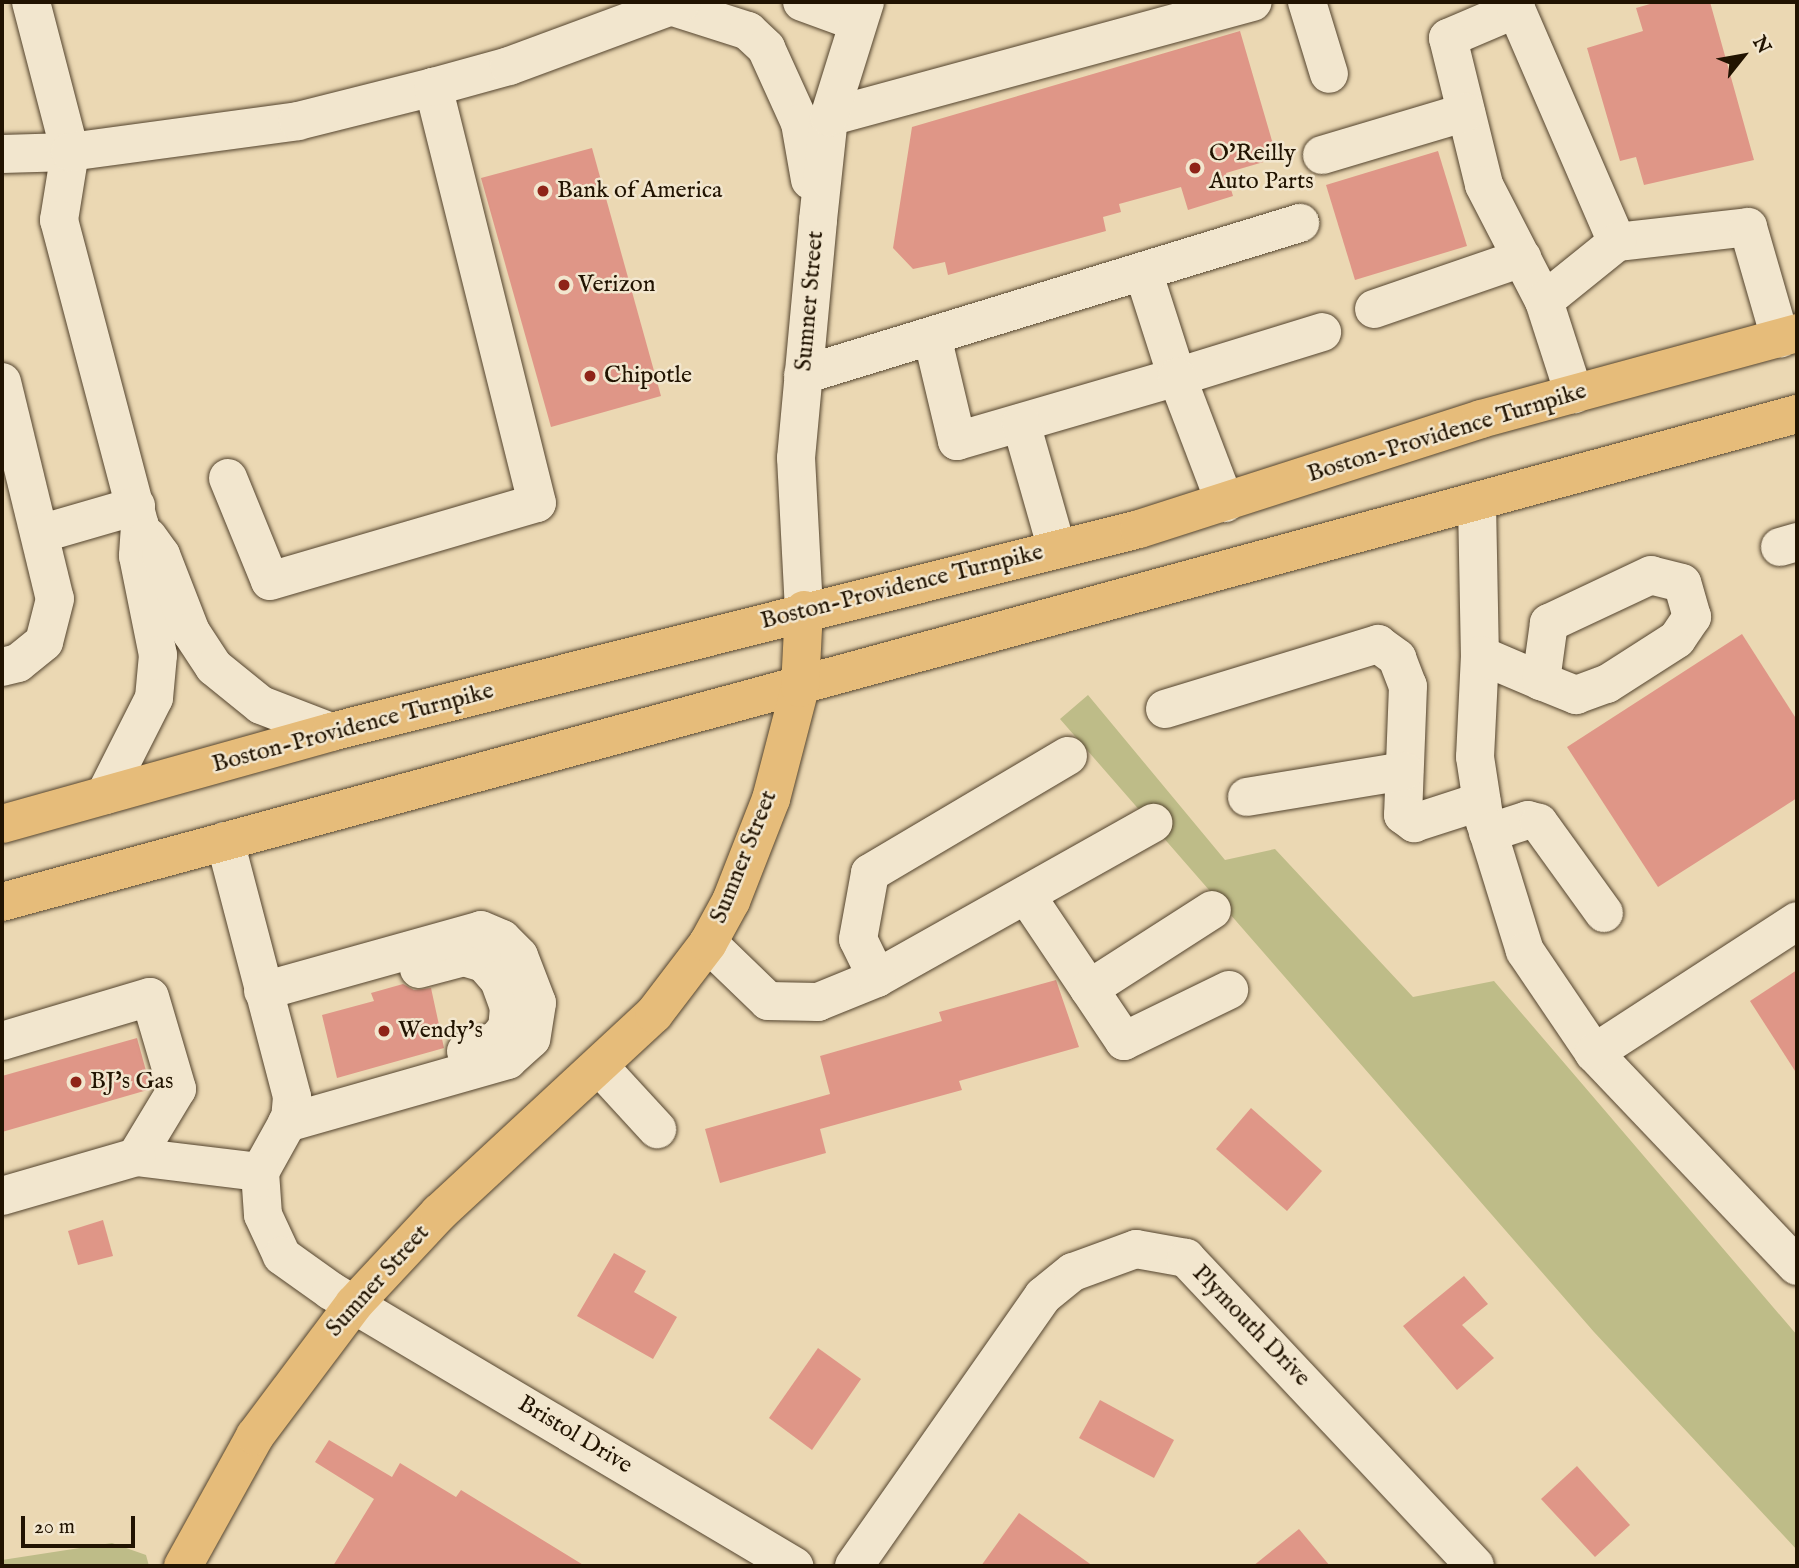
<!DOCTYPE html>
<html>
<head>
<meta charset="utf-8">
<style>
  body { margin:0 }
  #map { position:relative; width:1799px; height:1568px; overflow:hidden; background:#ebd8b3; font-family:"IM FELL English",serif }
  div>[style] { position:absolute }
  .green>* { inset:0; background:#bebc88 }
  .building>* { inset:0; background:#df9687 }
  .roads { filter:drop-shadow(0 0 2px #54442e) drop-shadow(0 0 2px #54442e) }
  .minor>* { height:38px; margin:-19px; padding:0 19px; transform-origin:19px; border-radius:19px; background:#f2e6ce }
  .major>* { height:38px; margin:-19px; padding:0 19px; transform-origin:19px; border-radius:19px; background:#e6bc7a }
  .dots>* { width:19px; height:19px; translate:-50% -50%; box-sizing:border-box; border:4px solid #f2e6ce; border-radius:50% }
  span { translate:-50% -50%; white-space:nowrap; text-align:center; line-height:1.15; -webkit-text-stroke:5px #f2e6ce; paint-order:stroke }
  .poi-label { font-size:24px; color:#211301 }
  .left { translate:0 -50%; text-align:left }
  .street-label { font-size:24px; color:#211301 }
  .frame { position:absolute; inset:0; border:4px solid #211301; pointer-events:none }
  .north { position:absolute; left:1708px; top:21px; width:70px; height:70px; -webkit-text-stroke:5px #f2e6ce; paint-order:stroke; rotate:59deg; font-size:19px; font-weight:700; line-height:28px; text-align:center; color:#211301 }
  .north::after { content:''; display:block; margin:auto; width:24px; height:32px; background:#211301; clip-path:polygon(50% 0,100% 100%,50% 72%,0 100%) }
  .scale { position:absolute; left:21px; top:1516px; width:114px; height:32px; box-sizing:border-box; border:4px solid #211301; border-top:0; padding-left:9px; font-size:21px; line-height:24px; white-space:nowrap; color:#211301; -webkit-text-stroke:5px #f2e6ce; paint-order:stroke }
</style>
</head>
<body>
<div id="map">
  <div class="green">
    <div style="clip-path:polygon(1088px 695px,1225px 860px,1275px 849px,1413px 997px,1494px 981px,1797px 1335px,1797px 1550px,1594px 1332px,1060px 719px)"></div>
    <div style="clip-path:polygon(112px 1543px,146px 1555px,149px 1566px,2px 1566px,2px 1560px)"></div>
  </div>
  <div class="building">
    <div style="clip-path:polygon(1657px 2px,1710px 2px,1754px 160px,1644px 185px,1636px 157px,1620px 161px,1587px 48px,1643px 31px,1636px 8px)"></div>
    <div style="clip-path:polygon(1240px 31px,1277px 158px,1226px 173px,1233px 196px,1188px 210px,1181px 187px,1119px 204px,1121px 212px,1103px 217px,1106px 231px,948px 275px,945px 262px,913px 269px,893px 248px,912px 127px)"></div>
    <div style="clip-path:polygon(592px 148px,661px 396px,551px 427px,481px 178px)"></div>
    <div style="clip-path:polygon(1438px 151px,1467px 246px,1355px 280px,1326px 185px)"></div>
    <div style="clip-path:polygon(1742px 634px,1797px 720px,1797px 798px,1658px 887px,1567px 747px)"></div>
    <div style="clip-path:polygon(1797px 970px,1797px 1074px,1750px 1001px)"></div>
    <div style="clip-path:polygon(1056px 980px,1079px 1047px,959px 1081px,962px 1090px,820px 1129px,826px 1153px,720px 1183px,705px 1129px,830px 1094px,820px 1056px,942px 1021px,939px 1012px)"></div>
    <div style="clip-path:polygon(403px 984px,414px 990px,431px 988px,444px 1048px,337px 1078px,322px 1015px,374px 1001px,371px 993px)"></div>
    <div style="clip-path:polygon(137px 1038px,151px 1089px,2px 1132px,2px 1076px)"></div>
    <div style="clip-path:polygon(1251px 1108px,1322px 1171px,1287px 1211px,1216px 1149px)"></div>
    <div style="clip-path:polygon(103px 1220px,113px 1256px,78px 1265px,68px 1231px)"></div>
    <div style="clip-path:polygon(614px 1253px,646px 1271px,634px 1292px,677px 1317px,653px 1359px,577px 1316px)"></div>
    <div style="clip-path:polygon(1464px 1276px,1488px 1304px,1462px 1325px,1494px 1358px,1457px 1390px,1403px 1326px)"></div>
    <div style="clip-path:polygon(818px 1348px,861px 1379px,812px 1450px,769px 1418px)"></div>
    <div style="clip-path:polygon(1100px 1400px,1174px 1440px,1154px 1478px,1079px 1438px)"></div>
    <div style="clip-path:polygon(329px 1440px,392px 1477px,400px 1463px,456px 1497px,461px 1490px,585px 1566px,333px 1566px,374px 1499px,315px 1462px)"></div>
    <div style="clip-path:polygon(1577px 1466px,1630px 1525px,1595px 1557px,1541px 1499px)"></div>
    <div style="clip-path:polygon(1019px 1513px,1093px 1566px,981px 1566px)"></div>
    <div style="clip-path:polygon(1299px 1529px,1330px 1566px,1253px 1566px)"></div>
  </div>
  <div class="roads">
    <div class="minor">
      <div style="left:31px;top:2px;width:155px;rotate:75.4deg"></div>
      <div style="left:70px;top:152px;width:69px;rotate:99.2deg"></div>
      <div style="left:59px;top:220px;width:317px;rotate:75.2deg"></div>
      <div style="left:140px;top:526px;width:30px;rotate:94deg"></div>
      <div style="left:138px;top:556px;width:101px;rotate:78.6deg"></div>
      <div style="left:158px;top:655px;width:43px;rotate:95.3deg"></div>
      <div style="left:154px;top:698px;width:109px;rotate:116.8deg"></div>
      <div style="left:802px;top:2px;width:59px;rotate:20deg"></div>
      <div style="left:1307px;top:2px;width:75px;rotate:73deg"></div>
      <div style="left:1514px;top:2px;width:7px;rotate:74deg"></div>
      <div style="left:1516px;top:9px;width:74px;rotate:156.9deg"></div>
      <div style="left:1448px;top:38px;width:151px;rotate:76.2deg"></div>
      <div style="left:1484px;top:185px;width:131px;rotate:62.7deg"></div>
      <div style="left:1544px;top:301px;width:98px;rotate:72.1deg"></div>
      <div style="left:673px;top:7px;width:79px;rotate:17.7deg"></div>
      <div style="left:748px;top:31px;width:25px;rotate:43deg"></div>
      <div style="left:766px;top:48px;width:82px;rotate:65.6deg"></div>
      <div style="left:800px;top:123px;width:58px;rotate:80deg"></div>
      <div style="left:1516px;top:9px;width:254px;rotate:66.6deg"></div>
      <div style="left:1617px;top:242px;width:132px;rotate:-6.5deg"></div>
      <div style="left:1748px;top:227px;width:116px;rotate:73.9deg"></div>
      <div style="left:829px;top:117px;width:439px;rotate:-15.2deg"></div>
      <div style="left:2px;top:154px;width:68px;rotate:-1.7deg"></div>
      <div style="left:70px;top:152px;width:230px;rotate:-7.7deg"></div>
      <div style="left:298px;top:121px;width:139px;rotate:-14.1deg"></div>
      <div style="left:1322px;top:155px;width:150px;rotate:-16.6deg"></div>
      <div style="left:1143px;top:271px;width:111px;rotate:72.2deg"></div>
      <div style="left:1177px;top:377px;width:152px;rotate:-17.2deg"></div>
      <div style="left:1544px;top:301px;width:94px;rotate:-38.9deg"></div>
      <div style="left:1374px;top:309px;width:157px;rotate:-19deg"></div>
      <div style="left:932px;top:336px;width:108px;rotate:76.6deg"></div>
      <div style="left:957px;top:441px;width:229px;rotate:-16.2deg"></div>
      <div style="left:1177px;top:377px;width:135px;rotate:69.1deg"></div>
      <div style="left:803px;top:375px;width:520px;rotate:-17.01deg"></div>
      <div style="left:2px;top:382px;width:223px;rotate:76.3deg"></div>
      <div style="left:55px;top:599px;width:44px;rotate:104.3deg"></div>
      <div style="left:44px;top:642px;width:33px;rotate:141deg"></div>
      <div style="left:18px;top:663px;width:16px;rotate:166deg"></div>
      <div style="left:1021px;top:423px;width:131px;rotate:74.1deg"></div>
      <div style="left:228px;top:478px;width:111px;rotate:67.8deg"></div>
      <div style="left:270px;top:581px;width:278px;rotate:-16.3deg"></div>
      <div style="left:537px;top:503px;width:429px;rotate:-104deg"></div>
      <div style="left:433px;top:87px;width:79px;rotate:-15.4deg"></div>
      <div style="left:509px;top:66px;width:184px;rotate:-20.3deg"></div>
      <div style="left:1477px;top:503px;width:152px;rotate:88.9deg"></div>
      <div style="left:1480px;top:655px;width:102px;rotate:92.8deg"></div>
      <div style="left:1475px;top:757px;width:66px;rotate:81.3deg"></div>
      <div style="left:1485px;top:822px;width:135px;rotate:72.8deg"></div>
      <div style="left:1525px;top:951px;width:123px;rotate:55.9deg"></div>
      <div style="left:1594px;top:1053px;width:294px;rotate:46.4deg"></div>
      <div style="left:43px;top:533px;width:97px;rotate:-16.2deg"></div>
      <div style="left:148px;top:537px;width:22px;rotate:54deg"></div>
      <div style="left:161px;top:555px;width:83px;rotate:68.7deg"></div>
      <div style="left:191px;top:632px;width:42px;rotate:56.7deg"></div>
      <div style="left:214px;top:667px;width:60px;rotate:39deg"></div>
      <div style="left:261px;top:705px;width:75px;rotate:21.1deg"></div>
      <div style="left:1780px;top:547px;width:18px;rotate:-16deg"></div>
      <div style="left:804px;top:610px;width:152px;rotate:-93deg"></div>
      <div style="left:796px;top:458px;width:239px;rotate:-84.7deg"></div>
      <div style="left:818px;top:220px;width:104px;rotate:-83.9deg"></div>
      <div style="left:829px;top:117px;width:121px;rotate:-72.6deg"></div>
      <div style="left:1480px;top:655px;width:66px;rotate:23.1deg"></div>
      <div style="left:1541px;top:681px;width:38px;rotate:22deg"></div>
      <div style="left:1576px;top:695px;width:33px;rotate:-20deg"></div>
      <div style="left:1607px;top:684px;width:83px;rotate:-32.7deg"></div>
      <div style="left:1677px;top:639px;width:27px;rotate:-56deg"></div>
      <div style="left:1692px;top:617px;width:35px;rotate:-106deg"></div>
      <div style="left:1682px;top:583px;width:32px;rotate:-166deg"></div>
      <div style="left:1651px;top:575px;width:113px;rotate:154.8deg"></div>
      <div style="left:1549px;top:623px;width:59px;rotate:97.9deg"></div>
      <div style="left:1165px;top:709px;width:223px;rotate:-17deg"></div>
      <div style="left:1378px;top:644px;width:24px;rotate:36deg"></div>
      <div style="left:1397px;top:658px;width:30px;rotate:69deg"></div>
      <div style="left:1408px;top:686px;width:129px;rotate:92.2deg"></div>
      <div style="left:1403px;top:815px;width:14px;rotate:36deg"></div>
      <div style="left:1414px;top:823px;width:71px;rotate:-17.9deg"></div>
      <div style="left:1247px;top:797px;width:159px;rotate:-9.4deg"></div>
      <div style="left:1488px;top:833px;width:42px;rotate:-18deg"></div>
      <div style="left:1528px;top:820px;width:11px;rotate:15deg"></div>
      <div style="left:1539px;top:823px;width:111px;rotate:54.2deg"></div>
      <div style="left:225px;top:841px;width:265px;rotate:75.3deg"></div>
      <div style="left:292px;top:1097px;width:21px;rotate:95deg"></div>
      <div style="left:290px;top:1118px;width:62px;rotate:119.1deg"></div>
      <div style="left:260px;top:1172px;width:43px;rotate:86deg"></div>
      <div style="left:263px;top:1215px;width:45px;rotate:65.1deg"></div>
      <div style="left:282px;top:1256px;width:60px;rotate:35.5deg"></div>
      <div style="left:331px;top:1291px;width:539px;rotate:30.71deg"></div>
      <div style="left:1026px;top:895px;width:176px;rotate:56.1deg"></div>
      <div style="left:1124px;top:1041px;width:117px;rotate:-25.9deg"></div>
      <div style="left:708px;top:943px;width:83px;rotate:44deg"></div>
      <div style="left:768px;top:1001px;width:50px;rotate:1.1deg"></div>
      <div style="left:818px;top:1002px;width:64px;rotate:-22.1deg"></div>
      <div style="left:877px;top:978px;width:317px;rotate:-29.3deg"></div>
      <div style="left:419px;top:969px;width:47px;rotate:-14.9deg"></div>
      <div style="left:464px;top:957px;width:21px;rotate:17deg"></div>
      <div style="left:484px;top:963px;width:23px;rotate:49deg"></div>
      <div style="left:499px;top:980px;width:29px;rotate:70deg"></div>
      <div style="left:509px;top:1007px;width:21px;rotate:95deg"></div>
      <div style="left:507px;top:1028px;width:16px;rotate:130deg"></div>
      <div style="left:497px;top:1040px;width:33px;rotate:160deg"></div>
      <div style="left:877px;top:978px;width:43px;rotate:-116deg"></div>
      <div style="left:858px;top:939px;width:67px;rotate:-79.7deg"></div>
      <div style="left:870px;top:873px;width:230px;rotate:-30.6deg"></div>
      <div style="left:1089px;top:989px;width:146px;rotate:-32.7deg"></div>
      <div style="left:263px;top:991px;width:226px;rotate:-15.6deg"></div>
      <div style="left:481px;top:930px;width:23px;rotate:23deg"></div>
      <div style="left:502px;top:939px;width:24px;rotate:45deg"></div>
      <div style="left:519px;top:956px;width:50px;rotate:69deg"></div>
      <div style="left:537px;top:1003px;width:36px;rotate:99deg"></div>
      <div style="left:531px;top:1039px;width:31px;rotate:138deg"></div>
      <div style="left:508px;top:1060px;width:230px;rotate:164.1deg"></div>
      <div style="left:2px;top:1041px;width:154px;rotate:-16.6deg"></div>
      <div style="left:150px;top:997px;width:96px;rotate:73.6deg"></div>
      <div style="left:177px;top:1089px;width:79px;rotate:121.1deg"></div>
      <div style="left:136px;top:1157px;width:125px;rotate:6.9deg"></div>
      <div style="left:1594px;top:1053px;width:242px;rotate:-33deg"></div>
      <div style="left:599px;top:1066px;width:86px;rotate:47.4deg"></div>
      <div style="left:2px;top:1196px;width:140px;rotate:-16.2deg"></div>
      <div style="left:854px;top:1566px;width:330px;rotate:-55deg"></div>
      <div style="left:1043px;top:1296px;width:38px;rotate:-39deg"></div>
      <div style="left:1073px;top:1272px;width:67px;rotate:-20.1deg"></div>
      <div style="left:1136px;top:1249px;width:51px;rotate:10.2deg"></div>
      <div style="left:1186px;top:1258px;width:422px;rotate:46.8deg"></div>
    </div>
    <div class="major">
      <div style="left:2px;top:824px;width:342px;rotate:-15.6deg"></div>
      <div style="left:331px;top:732px;width:833px;rotate:-14.1deg"></div>
      <div style="left:1139px;top:529px;width:359px;rotate:-17.8deg"></div>
      <div style="left:1481px;top:419px;width:327px;rotate:-15.2deg"></div>
      <div style="left:2px;top:902px;width:1860px;rotate:-15.21deg"></div>
      <div style="left:183px;top:1566px;width:149px;rotate:-61deg"></div>
      <div style="left:255px;top:1436px;width:165px;rotate:-53.1deg"></div>
      <div style="left:354px;top:1304px;width:125px;rotate:-47deg"></div>
      <div style="left:439px;top:1213px;width:293px;rotate:-42.8deg"></div>
      <div style="left:654px;top:1014px;width:89px;rotate:-52.7deg"></div>
      <div style="left:708px;top:943px;width:48px;rotate:-61.3deg"></div>
      <div style="left:731px;top:901px;width:110px;rotate:-68.6deg"></div>
      <div style="left:771px;top:799px;width:115px;rotate:-75.4deg"></div>
      <div style="left:800px;top:688px;width:78px;rotate:-87.1deg"></div>
    </div>
  </div>
  <div class="dots">
    <div style="left:1195px;top:168px;background:#8f2418"></div>
    <div style="left:543px;top:191px;background:#8f2418"></div>
    <div style="left:564px;top:285px;background:#8f2418"></div>
    <div style="left:590px;top:376px;background:#8f2418"></div>
    <div style="left:384px;top:1031px;background:#8f2418"></div>
    <div style="left:76px;top:1082px;background:#8f2418"></div>
  </div>
  <div class="poi-label">
    <span class="left" style="left:1209px;top:168px">O'Reilly<br>Auto Parts</span>
    <span class="left" style="left:557px;top:191px">Bank of America</span>
    <span class="left" style="left:578px;top:285px">Verizon</span>
    <span class="left" style="left:604px;top:376px">Chipotle</span>
    <span class="left" style="left:398px;top:1031px">Wendy's</span>
    <span class="left" style="left:90px;top:1082px">BJ's Gas</span>
  </div>
  <div class="street-label">
    <span style="left:810px;top:301px;rotate:-85deg">Sumner Street</span>
    <span style="left:1447px;top:433px;rotate:-17deg">Boston-Providence Turnpike</span>
    <span style="left:902px;top:587px;rotate:-14deg">Boston-Providence Turnpike</span>
    <span style="left:353px;top:728px;rotate:-15deg">Boston-Providence Turnpike</span>
    <span style="left:744px;top:857px;rotate:-68deg">Sumner Street</span>
    <span style="left:378px;top:1281px;rotate:-48deg">Sumner Street</span>
    <span style="left:1251px;top:1326px;rotate:46deg">Plymouth Drive</span>
    <span style="left:575px;top:1435px;rotate:31deg">Bristol Drive</span>
  </div>
  <div class="frame"></div>
  <div class="north">N</div>
  <div class="scale">20 m</div>
</div>
</body>
</html>
